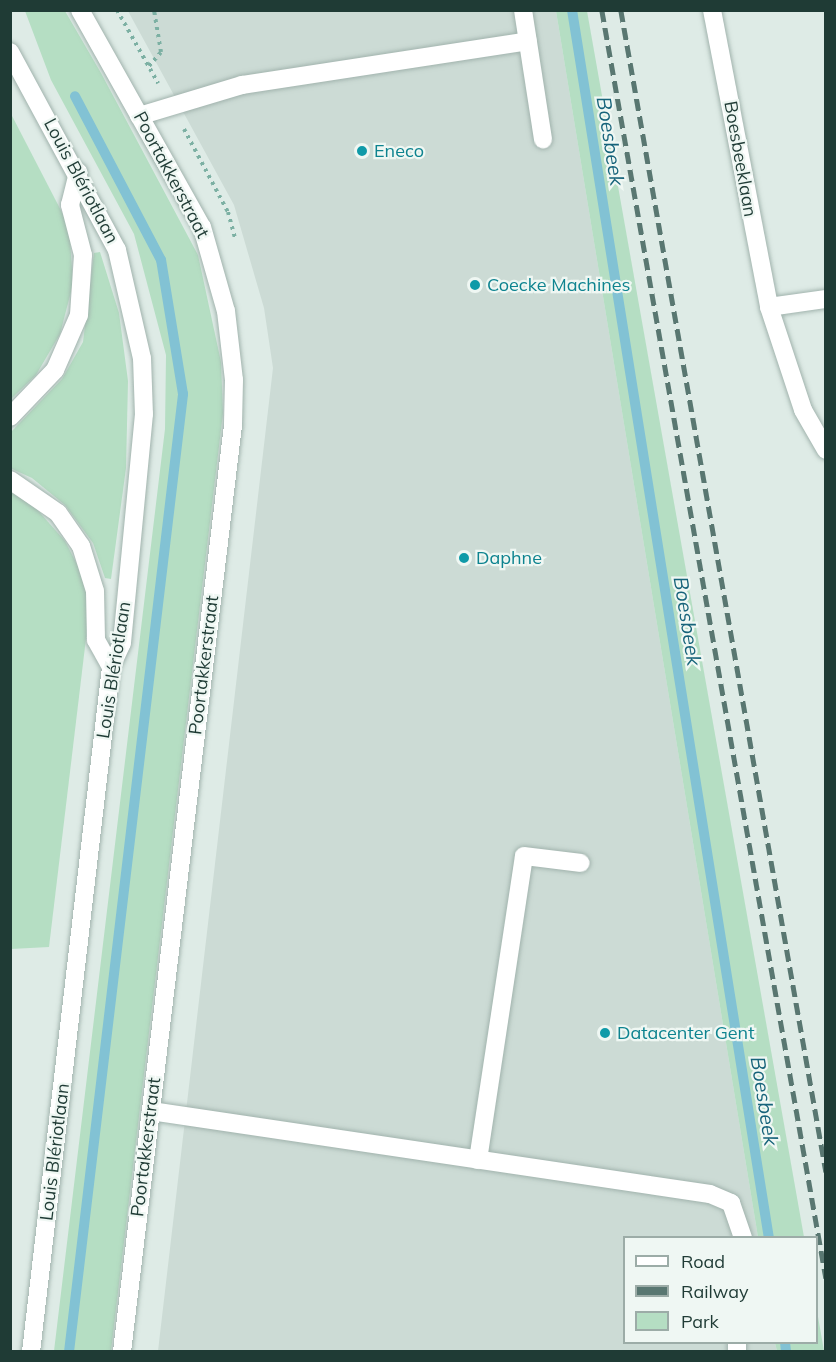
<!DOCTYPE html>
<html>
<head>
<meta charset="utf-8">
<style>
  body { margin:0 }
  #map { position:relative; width:836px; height:1362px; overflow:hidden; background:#deebe6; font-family:Mulish,sans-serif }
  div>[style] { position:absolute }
  .built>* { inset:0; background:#ccdbd5 }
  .green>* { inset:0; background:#b5dec3 }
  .stream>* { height:10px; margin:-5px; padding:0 5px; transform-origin:5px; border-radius:5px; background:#82c2d4 }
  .path>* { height:4px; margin-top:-2px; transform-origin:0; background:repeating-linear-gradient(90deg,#7cb0a3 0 3px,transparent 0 7.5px) }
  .roads { filter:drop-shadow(0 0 2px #a1b3ad) drop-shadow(0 0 2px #a1b3ad) }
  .minor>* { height:18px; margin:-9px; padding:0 9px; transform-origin:9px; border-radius:9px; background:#fff }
  .rail>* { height:4.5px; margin-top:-2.25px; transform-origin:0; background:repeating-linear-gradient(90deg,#597771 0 12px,transparent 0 18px) }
  .dots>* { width:16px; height:16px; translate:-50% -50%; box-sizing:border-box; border:3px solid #eff7f3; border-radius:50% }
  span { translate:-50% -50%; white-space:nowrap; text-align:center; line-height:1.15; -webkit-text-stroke:4.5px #eff7f3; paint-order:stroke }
  .culture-label { font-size:18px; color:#0d838f }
  .left { translate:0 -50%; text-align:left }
  .street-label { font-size:18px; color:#1f3b35 }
  .water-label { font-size:20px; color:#16637a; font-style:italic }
  .frame { position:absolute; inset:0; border:12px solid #1f3b35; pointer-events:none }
  .legend { position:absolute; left:623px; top:1236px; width:195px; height:108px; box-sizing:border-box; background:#eff7f3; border:2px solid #9caca7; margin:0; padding:8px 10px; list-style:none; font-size:18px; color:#1f3b35 }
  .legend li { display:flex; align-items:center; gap:12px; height:30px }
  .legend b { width:30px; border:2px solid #9caca7 }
</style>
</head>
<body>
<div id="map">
  <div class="built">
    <div style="clip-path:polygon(128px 11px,556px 11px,758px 1237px,624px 1238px,624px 1342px,775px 1343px,777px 1351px,158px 1351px,273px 368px,264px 308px,234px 205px)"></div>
  </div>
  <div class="green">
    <div style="clip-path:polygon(25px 11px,65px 11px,101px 73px,198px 255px,221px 362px,223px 413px,111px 1351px,54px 1351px,165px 429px,166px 355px,134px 234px,51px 80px)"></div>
    <div style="clip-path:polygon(556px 11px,587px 11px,804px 1237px,758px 1237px)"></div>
    <div style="clip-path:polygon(10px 112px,69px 226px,73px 284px,60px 334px,36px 375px,11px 399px)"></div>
    <div style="clip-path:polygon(100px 252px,119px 313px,128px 381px,126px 468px,111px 579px,105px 578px,93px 543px,65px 505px,32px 478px,10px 468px,11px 432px,62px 379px,83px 342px,94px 253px)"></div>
    <div style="clip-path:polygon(10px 492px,34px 506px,65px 541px,83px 576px,90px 605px,49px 947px,11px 949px)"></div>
    <div style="clip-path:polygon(817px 1311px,824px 1351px,777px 1351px,775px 1343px,816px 1342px)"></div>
  </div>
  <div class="stream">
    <div style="left:572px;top:10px;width:1244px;rotate:80.89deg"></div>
    <div style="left:785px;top:1342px;width:10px;rotate:84deg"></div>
    <div style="left:69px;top:1352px;width:965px;rotate:-83.21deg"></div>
    <div style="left:183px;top:394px;width:136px;rotate:-99.3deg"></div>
    <div style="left:161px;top:260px;width:185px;rotate:-117.7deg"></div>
  </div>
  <div class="path">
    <div style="left:117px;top:10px;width:84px;rotate:60.7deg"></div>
    <div style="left:149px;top:66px;width:18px;rotate:-49deg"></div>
    <div style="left:161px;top:52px;width:43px;rotate:-99.5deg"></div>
    <div style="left:184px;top:129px;width:94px;rotate:62.1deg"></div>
    <div style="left:228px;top:212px;width:27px;rotate:75deg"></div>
  </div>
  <div class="roads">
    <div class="minor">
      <div style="left:80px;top:10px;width:249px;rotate:60.7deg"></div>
      <div style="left:202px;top:227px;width:87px;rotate:74.1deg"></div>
      <div style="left:226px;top:311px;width:69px;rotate:83.4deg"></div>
      <div style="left:234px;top:380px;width:45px;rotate:91.3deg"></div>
      <div style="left:233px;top:425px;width:934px;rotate:96.83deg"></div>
      <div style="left:523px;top:10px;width:131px;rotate:81.2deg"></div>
      <div style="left:712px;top:10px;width:302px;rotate:79.1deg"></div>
      <div style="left:769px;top:307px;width:108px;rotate:71.7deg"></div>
      <div style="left:803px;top:410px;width:46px;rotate:60.1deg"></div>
      <div style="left:10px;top:52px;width:225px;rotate:61.6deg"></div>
      <div style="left:117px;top:250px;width:111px;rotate:77deg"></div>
      <div style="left:142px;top:358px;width:56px;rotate:88deg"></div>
      <div style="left:144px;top:414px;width:230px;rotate:95.5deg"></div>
      <div style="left:122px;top:643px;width:26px;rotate:115deg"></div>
      <div style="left:111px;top:667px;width:690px;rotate:96.66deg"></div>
      <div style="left:139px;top:116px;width:108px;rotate:-16.8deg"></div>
      <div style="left:242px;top:85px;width:289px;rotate:-8.7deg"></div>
      <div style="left:769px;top:307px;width:58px;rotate:-8deg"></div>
      <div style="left:10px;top:417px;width:65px;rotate:-46.2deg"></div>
      <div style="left:55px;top:370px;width:60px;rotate:-66.4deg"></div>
      <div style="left:79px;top:315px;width:60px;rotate:-86.2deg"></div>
      <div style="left:83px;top:255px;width:52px;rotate:-104.6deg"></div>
      <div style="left:70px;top:205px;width:34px;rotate:-76deg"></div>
      <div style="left:10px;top:480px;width:58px;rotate:34.5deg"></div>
      <div style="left:58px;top:513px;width:40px;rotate:55.1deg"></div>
      <div style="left:81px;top:546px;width:47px;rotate:72.7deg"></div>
      <div style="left:95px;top:591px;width:49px;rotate:88.8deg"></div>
      <div style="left:96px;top:640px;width:31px;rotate:61deg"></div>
      <div style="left:151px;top:1111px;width:565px;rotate:8.45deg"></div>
      <div style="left:710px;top:1194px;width:23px;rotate:23deg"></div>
      <div style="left:731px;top:1203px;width:37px;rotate:71deg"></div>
      <div style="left:478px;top:1160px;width:307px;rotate:-81.4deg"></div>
      <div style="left:524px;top:856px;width:57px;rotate:7deg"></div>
      <div style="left:737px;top:1352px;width:10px;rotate:-90deg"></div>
    </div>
  </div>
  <div class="rail">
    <div style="left:602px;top:10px;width:1288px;rotate:79.98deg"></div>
    <div style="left:621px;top:10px;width:1180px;rotate:79.99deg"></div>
  </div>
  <div class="dots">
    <div style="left:362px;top:151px;background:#0f9aa8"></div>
    <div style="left:475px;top:285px;background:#0f9aa8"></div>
    <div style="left:464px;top:558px;background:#0f9aa8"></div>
    <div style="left:605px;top:1033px;background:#0f9aa8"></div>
  </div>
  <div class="culture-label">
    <span class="left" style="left:374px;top:151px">Eneco</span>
    <span class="left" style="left:487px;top:285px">Coecke Machines</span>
    <span class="left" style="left:476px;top:558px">Daphne</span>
    <span class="left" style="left:617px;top:1033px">Datacenter Gent</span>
  </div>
  <div class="street-label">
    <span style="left:740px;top:159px;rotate:80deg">Boesbeeklaan</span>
    <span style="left:171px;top:175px;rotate:62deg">Poortakkerstraat</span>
    <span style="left:81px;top:181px;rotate:62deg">Louis Blériotlaan</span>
    <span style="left:204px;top:665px;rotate:-83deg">Poortakkerstraat</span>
    <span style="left:114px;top:670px;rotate:-81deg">Louis Blériotlaan</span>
    <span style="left:146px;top:1147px;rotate:-83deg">Poortakkerstraat</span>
    <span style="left:55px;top:1152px;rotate:-83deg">Louis Blériotlaan</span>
  </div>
  <div class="water-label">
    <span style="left:611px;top:141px;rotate:81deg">Boesbeek</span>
    <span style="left:688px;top:621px;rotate:81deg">Boesbeek</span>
    <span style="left:765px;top:1101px;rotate:81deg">Boesbeek</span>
  </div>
  <div class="frame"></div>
  <ul class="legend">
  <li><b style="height:8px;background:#fff"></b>Road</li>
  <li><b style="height:8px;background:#597771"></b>Railway</li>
  <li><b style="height:16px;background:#b5dec3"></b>Park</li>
  </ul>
</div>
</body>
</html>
